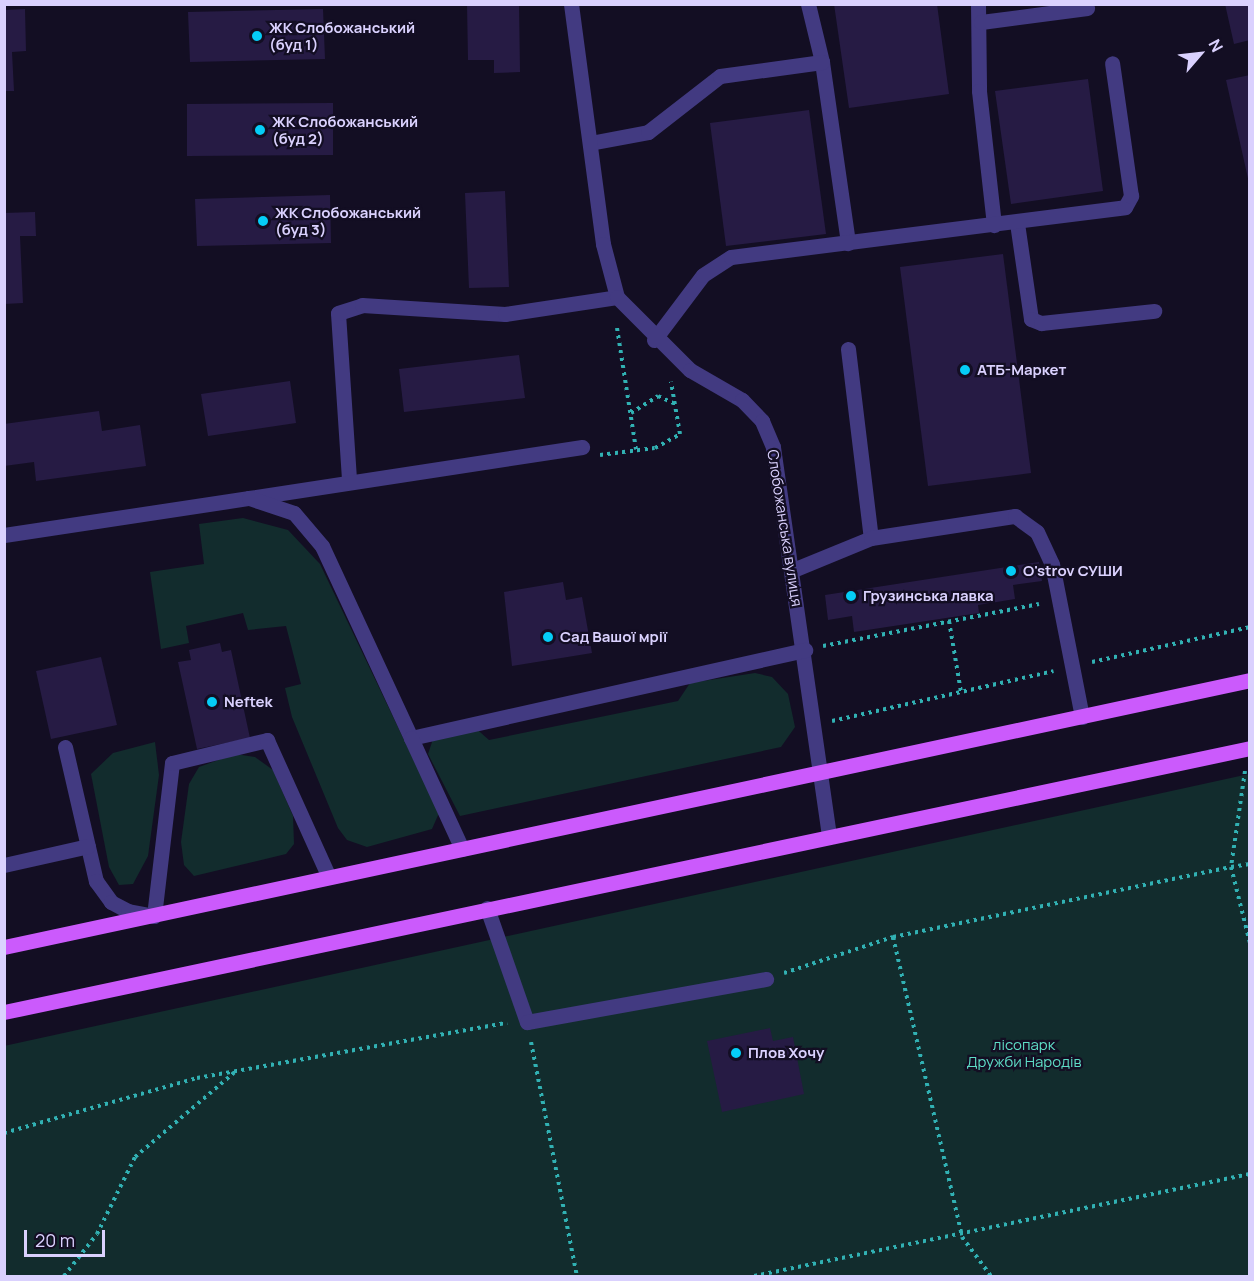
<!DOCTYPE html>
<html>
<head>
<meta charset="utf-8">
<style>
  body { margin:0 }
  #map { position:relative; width:1254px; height:1281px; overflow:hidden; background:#130e23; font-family:Manrope,sans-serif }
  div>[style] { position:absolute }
  .green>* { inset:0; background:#122c2d }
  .building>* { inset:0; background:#261b44 }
  .path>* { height:4px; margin-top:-2px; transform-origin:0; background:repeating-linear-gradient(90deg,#31b1b3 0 3px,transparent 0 7.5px) }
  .service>* { height:15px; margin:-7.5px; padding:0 7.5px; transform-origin:7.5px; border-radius:7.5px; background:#423a81 }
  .minor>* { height:15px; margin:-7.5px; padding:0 7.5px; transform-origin:7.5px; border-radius:7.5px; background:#423a81 }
  .primary>* { height:15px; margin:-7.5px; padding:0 7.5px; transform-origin:7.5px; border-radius:7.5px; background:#cb5afc }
  .dots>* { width:16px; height:16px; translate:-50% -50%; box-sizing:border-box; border:3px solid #130e23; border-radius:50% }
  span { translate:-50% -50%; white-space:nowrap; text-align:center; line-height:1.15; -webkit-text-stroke:4.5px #130e23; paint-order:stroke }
  .poi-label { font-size:15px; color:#dad1fe; font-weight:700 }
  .left { translate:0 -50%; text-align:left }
  .street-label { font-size:15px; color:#dad1fe }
  .park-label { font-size:15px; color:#5eddc6 }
  .frame { position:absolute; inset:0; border:6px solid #dad1fe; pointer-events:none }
  .north { position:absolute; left:1170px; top:24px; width:60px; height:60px; -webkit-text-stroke:4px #130e23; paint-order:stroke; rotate:62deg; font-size:16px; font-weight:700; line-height:24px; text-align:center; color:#dad1fe }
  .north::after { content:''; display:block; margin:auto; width:21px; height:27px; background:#dad1fe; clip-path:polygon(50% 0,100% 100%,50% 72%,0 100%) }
  .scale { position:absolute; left:24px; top:1230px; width:81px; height:27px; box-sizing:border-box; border:3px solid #dad1fe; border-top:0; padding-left:8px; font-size:18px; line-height:21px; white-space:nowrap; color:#dad1fe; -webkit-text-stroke:4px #130e23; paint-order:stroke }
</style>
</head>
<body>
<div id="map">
  <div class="green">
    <div style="clip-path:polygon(243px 518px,288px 530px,320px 564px,439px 813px,432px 829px,367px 847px,347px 840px,338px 828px,292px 717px,285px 688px,301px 684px,286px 626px,248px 630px,243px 613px,186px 626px,189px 643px,161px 649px,150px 572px,204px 564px,199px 524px)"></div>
    <div style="clip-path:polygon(755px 673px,772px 677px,788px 694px,795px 727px,781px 747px,460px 816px,428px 754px,433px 739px,472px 725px,489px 740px,678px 701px,690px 683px)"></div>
    <div style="clip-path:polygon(155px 742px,159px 775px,148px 856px,133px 884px,119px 885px,109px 867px,91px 774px,113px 753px)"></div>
    <div style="clip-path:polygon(235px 754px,255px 757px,273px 770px,293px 816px,294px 844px,286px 854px,194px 876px,184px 865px,181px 842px,189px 784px,199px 767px)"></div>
    <div style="clip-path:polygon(1249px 774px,1249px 1276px,5px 1276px,4px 1046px)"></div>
  </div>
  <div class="building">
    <div style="clip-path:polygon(467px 4px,519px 4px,520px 72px,494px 73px,494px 60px,468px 60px)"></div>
    <div style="clip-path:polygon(834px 4px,937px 4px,949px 94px,849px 108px)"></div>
    <div style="clip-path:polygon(1225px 4px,1250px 4px,1250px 40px,1234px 44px)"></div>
    <div style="clip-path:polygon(25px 9px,26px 51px,12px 52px,14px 91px,4px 91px,4px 10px)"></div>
    <div style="clip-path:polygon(323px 9px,325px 59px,190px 62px,188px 12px)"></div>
    <div style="clip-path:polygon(1250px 75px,1250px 183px,1249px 183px,1226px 80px)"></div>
    <div style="clip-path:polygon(1088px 79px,1103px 191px,1011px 204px,995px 91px)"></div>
    <div style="clip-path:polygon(333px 103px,333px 155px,187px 156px,187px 104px)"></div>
    <div style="clip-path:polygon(809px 110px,826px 234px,726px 246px,710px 123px)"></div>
    <div style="clip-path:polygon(505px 191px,509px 287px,469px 288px,465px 193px)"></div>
    <div style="clip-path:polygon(330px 195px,331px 243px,197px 246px,195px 199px)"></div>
    <div style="clip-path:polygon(35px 212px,36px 236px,20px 236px,23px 303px,4px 304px,4px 213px)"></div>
    <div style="clip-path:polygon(1003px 254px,1031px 473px,928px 486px,900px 267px)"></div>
    <div style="clip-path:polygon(519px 355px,525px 398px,404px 412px,399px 369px)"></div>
    <div style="clip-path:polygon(290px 381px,296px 423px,208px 436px,201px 394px)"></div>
    <div style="clip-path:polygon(99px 411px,102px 431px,140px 425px,146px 466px,36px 481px,34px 462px,4px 466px,4px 424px)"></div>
    <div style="clip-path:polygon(1039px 562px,1042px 581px,1013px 585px,1015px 599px,978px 605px,979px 613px,854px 632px,852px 616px,828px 620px,825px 595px)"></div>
    <div style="clip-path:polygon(563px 582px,566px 600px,582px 597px,592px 653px,512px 666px,504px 592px)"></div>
    <div style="clip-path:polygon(220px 643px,222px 652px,231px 650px,250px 738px,197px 749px,178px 662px,191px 660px,189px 650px)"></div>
    <div style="clip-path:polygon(101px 657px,117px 725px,51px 739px,36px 671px)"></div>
    <div style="clip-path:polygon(770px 1028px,773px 1041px,793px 1037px,804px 1094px,722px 1112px,707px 1041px)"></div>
  </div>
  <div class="path">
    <div style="left:617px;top:328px;width:123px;rotate:81.1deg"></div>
    <div style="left:631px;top:413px;width:32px;rotate:-32deg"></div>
    <div style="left:658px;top:396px;width:19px;rotate:25deg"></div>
    <div style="left:600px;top:455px;width:55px;rotate:-7.3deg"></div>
    <div style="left:655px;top:448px;width:29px;rotate:-29deg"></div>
    <div style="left:680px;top:434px;width:53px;rotate:-99.8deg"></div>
    <div style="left:949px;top:621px;width:72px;rotate:80.4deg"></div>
    <div style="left:823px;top:646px;width:220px;rotate:-11deg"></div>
    <div style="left:1092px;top:662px;width:162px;rotate:-12.5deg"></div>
    <div style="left:832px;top:721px;width:227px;rotate:-12.7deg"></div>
    <div style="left:1245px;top:771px;width:97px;rotate:98.3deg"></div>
    <div style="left:1231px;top:867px;width:19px;rotate:-9deg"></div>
    <div style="left:893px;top:937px;width:308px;rotate:77deg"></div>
    <div style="left:962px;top:1237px;width:49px;rotate:53.4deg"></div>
    <div style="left:784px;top:973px;width:115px;rotate:-18.3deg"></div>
    <div style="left:893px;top:937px;width:345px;rotate:-11.7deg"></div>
    <div style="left:1231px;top:867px;width:78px;rotate:76deg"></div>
    <div style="left:531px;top:1042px;width:238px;rotate:78.9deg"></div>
    <div style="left:4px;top:1133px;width:201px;rotate:-15.9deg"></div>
    <div style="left:197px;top:1078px;width:315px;rotate:-10.1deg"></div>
    <div style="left:64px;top:1276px;width:53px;rotate:-51.8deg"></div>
    <div style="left:97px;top:1234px;width:86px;rotate:-63.7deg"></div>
    <div style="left:135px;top:1157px;width:133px;rotate:-40.4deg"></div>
    <div style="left:754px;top:1276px;width:506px;rotate:-11.62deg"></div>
  </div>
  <div class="service">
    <div style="left:808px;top:4px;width:60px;rotate:76.4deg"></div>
    <div style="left:822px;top:62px;width:183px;rotate:81.8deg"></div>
    <div style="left:978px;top:4px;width:87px;rotate:89.3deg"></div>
    <div style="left:979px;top:91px;width:135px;rotate:83.6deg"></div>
    <div style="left:981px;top:22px;width:107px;rotate:-7.5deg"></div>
    <div style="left:590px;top:143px;width:59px;rotate:-10.7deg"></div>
    <div style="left:648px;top:132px;width:91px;rotate:-37.9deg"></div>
    <div style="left:720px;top:76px;width:103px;rotate:-7.8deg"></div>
    <div style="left:1017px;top:223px;width:97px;rotate:81.7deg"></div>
    <div style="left:1031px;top:319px;width:11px;rotate:22deg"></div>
    <div style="left:1041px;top:323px;width:114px;rotate:-6.1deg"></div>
    <div style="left:654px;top:340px;width:81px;rotate:-53deg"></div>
    <div style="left:703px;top:275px;width:33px;rotate:-33deg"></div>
    <div style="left:731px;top:257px;width:397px;rotate:-7.2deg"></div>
    <div style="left:1125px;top:207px;width:13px;rotate:-61deg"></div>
    <div style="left:1131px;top:196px;width:134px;rotate:-98.1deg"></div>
    <div style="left:848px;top:349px;width:190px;rotate:83.1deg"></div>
    <div style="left:349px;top:479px;width:166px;rotate:-93.8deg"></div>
    <div style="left:338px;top:313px;width:25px;rotate:-18deg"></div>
    <div style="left:362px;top:305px;width:143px;rotate:3.6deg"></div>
    <div style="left:505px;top:314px;width:113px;rotate:-8.6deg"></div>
    <div style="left:249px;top:498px;width:337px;rotate:-8.7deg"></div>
    <div style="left:793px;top:570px;width:84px;rotate:-22.3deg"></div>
    <div style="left:871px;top:538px;width:146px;rotate:-8.7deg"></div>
    <div style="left:1015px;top:516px;width:27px;rotate:36deg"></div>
    <div style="left:1037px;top:532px;width:35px;rotate:65deg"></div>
    <div style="left:1052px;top:564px;width:156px;rotate:78.9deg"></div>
    <div style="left:65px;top:747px;width:138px;rotate:77deg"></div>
    <div style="left:96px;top:881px;width:26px;rotate:54deg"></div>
    <div style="left:111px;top:902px;width:19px;rotate:28deg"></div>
    <div style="left:128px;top:911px;width:26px;rotate:11deg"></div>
    <div style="left:154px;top:916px;width:154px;rotate:-83.3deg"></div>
    <div style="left:172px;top:763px;width:98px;rotate:-13.6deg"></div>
    <div style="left:267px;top:740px;width:150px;rotate:65.7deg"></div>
    <div style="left:4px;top:865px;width:86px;rotate:-12.7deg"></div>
    <div style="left:487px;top:908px;width:121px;rotate:70.7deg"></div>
    <div style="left:527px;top:1022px;width:243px;rotate:-10.2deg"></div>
  </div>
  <div class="minor">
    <div style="left:571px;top:4px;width:242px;rotate:82.4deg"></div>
    <div style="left:603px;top:244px;width:55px;rotate:75.2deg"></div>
    <div style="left:617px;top:297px;width:103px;rotate:45deg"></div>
    <div style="left:690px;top:370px;width:60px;rotate:30deg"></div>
    <div style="left:742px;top:400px;width:29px;rotate:46deg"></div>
    <div style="left:762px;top:421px;width:28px;rotate:67deg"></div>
    <div style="left:773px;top:447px;width:393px;rotate:81.8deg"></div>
    <div style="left:4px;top:535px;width:248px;rotate:-8.6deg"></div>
    <div style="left:249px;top:498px;width:47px;rotate:18.4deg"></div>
    <div style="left:294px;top:513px;width:43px;rotate:49.7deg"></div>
    <div style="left:322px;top:546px;width:212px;rotate:65.1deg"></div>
    <div style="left:411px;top:738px;width:404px;rotate:-12.6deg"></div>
    <div style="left:411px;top:738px;width:122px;rotate:65.3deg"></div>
  </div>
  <div class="primary">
    <div style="left:4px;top:947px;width:1274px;rotate:-12.09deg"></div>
    <div style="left:4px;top:1012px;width:1274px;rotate:-11.96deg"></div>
  </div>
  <div class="dots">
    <div style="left:257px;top:36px;background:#05cdf7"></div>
    <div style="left:260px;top:130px;background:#05cdf7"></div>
    <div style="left:263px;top:221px;background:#05cdf7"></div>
    <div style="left:965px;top:370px;background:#05cdf7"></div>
    <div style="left:1011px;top:571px;background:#05cdf7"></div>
    <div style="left:851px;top:596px;background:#05cdf7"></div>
    <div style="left:548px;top:637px;background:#05cdf7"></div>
    <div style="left:212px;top:702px;background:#05cdf7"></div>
    <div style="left:736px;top:1053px;background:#05cdf7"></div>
  </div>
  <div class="poi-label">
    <span class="left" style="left:269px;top:36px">ЖК Слобожанський<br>(буд 1)</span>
    <span class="left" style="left:272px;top:130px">ЖК Слобожанський<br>(буд 2)</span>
    <span class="left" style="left:275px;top:221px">ЖК Слобожанський<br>(буд 3)</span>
    <span class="left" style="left:977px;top:370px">АТБ-Маркет</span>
    <span class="left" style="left:1023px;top:571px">O'strov СУШИ</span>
    <span class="left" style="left:863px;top:596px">Грузинська лавка</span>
    <span class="left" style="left:560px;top:637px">Сад Вашої мрії</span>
    <span class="left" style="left:224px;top:702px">Neftek</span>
    <span class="left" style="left:748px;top:1053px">Плов Хочу</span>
  </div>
  <div class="street-label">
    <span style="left:785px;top:528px;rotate:81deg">Слобожанська вулиця</span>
  </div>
  <div class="park-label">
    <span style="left:1024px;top:1053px">лісопарк<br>Дружби Народів</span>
  </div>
  <div class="frame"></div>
  <div class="north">N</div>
  <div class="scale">20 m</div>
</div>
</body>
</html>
